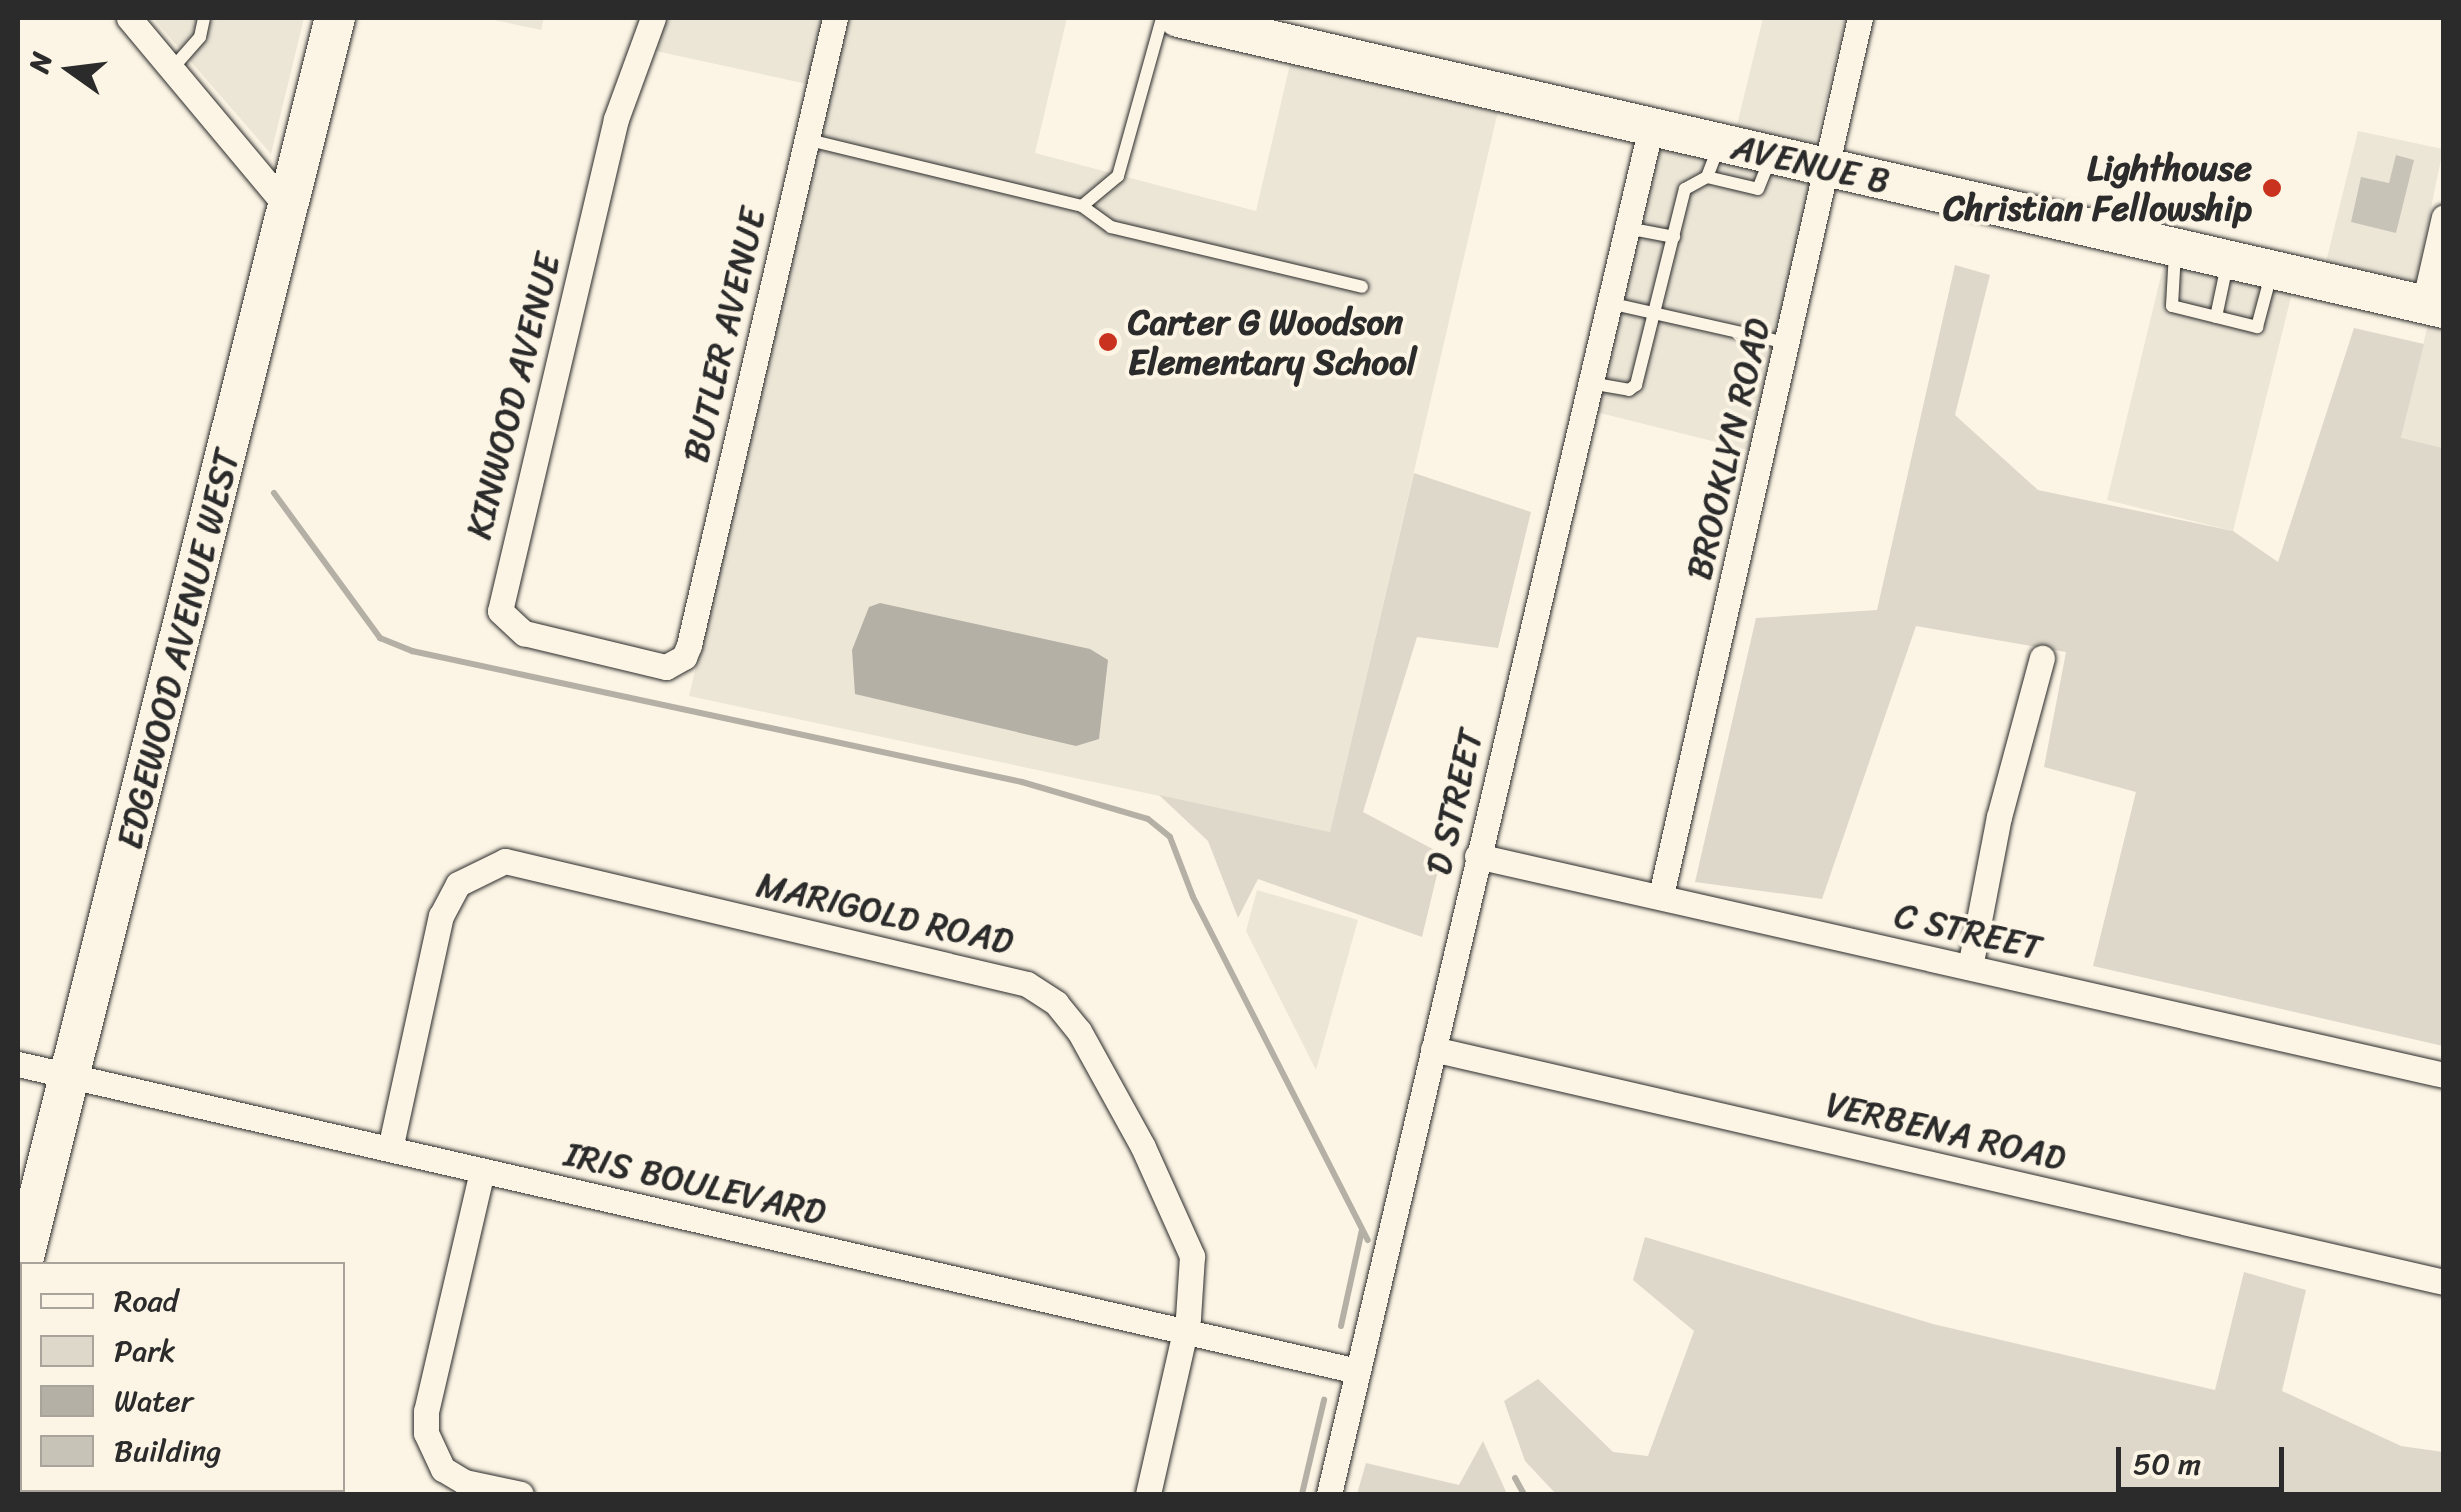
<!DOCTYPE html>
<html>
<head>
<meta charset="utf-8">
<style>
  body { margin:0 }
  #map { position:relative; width:2461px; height:1512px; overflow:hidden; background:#fcf5e5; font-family:Sriracha,sans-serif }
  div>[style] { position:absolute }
  .built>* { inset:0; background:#ece6d7 }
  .green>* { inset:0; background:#ded8ca }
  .water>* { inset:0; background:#b4b0a5 }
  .stream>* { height:6px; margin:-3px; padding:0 3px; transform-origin:3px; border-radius:3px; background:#b4b0a5 }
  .building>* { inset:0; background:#c8c3b7 }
  .roads { filter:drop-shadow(0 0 2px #2b2b2b) drop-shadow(0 0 2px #2b2b2b) }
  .lane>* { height:12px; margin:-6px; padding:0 6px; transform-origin:6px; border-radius:6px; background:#fcf5e5 }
  .street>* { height:25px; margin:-12.5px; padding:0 12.5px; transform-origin:12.5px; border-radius:12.5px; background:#fcf5e5 }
  .secondary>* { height:38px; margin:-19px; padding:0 19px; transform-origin:19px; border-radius:19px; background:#fcf5e5 }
  .primary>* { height:40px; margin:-20px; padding:0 20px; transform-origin:20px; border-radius:20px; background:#fcf5e5 }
  .dots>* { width:28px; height:28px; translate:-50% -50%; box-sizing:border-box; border:5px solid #fcf5e5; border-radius:50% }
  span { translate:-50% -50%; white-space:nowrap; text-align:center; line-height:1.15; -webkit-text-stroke:8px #fcf5e5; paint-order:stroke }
  .street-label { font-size:35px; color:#2b2b2b }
  .poi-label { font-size:35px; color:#2b2b2b; font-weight:700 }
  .right { translate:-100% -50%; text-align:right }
  .left { translate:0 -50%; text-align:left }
  .frame { position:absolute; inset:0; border:20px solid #2b2b2b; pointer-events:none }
  .legend { position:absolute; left:20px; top:1262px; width:325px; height:230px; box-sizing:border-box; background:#fcf5e5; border:2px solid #a8a49b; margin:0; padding:12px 18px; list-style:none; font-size:30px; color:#2b2b2b }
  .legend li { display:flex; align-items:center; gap:20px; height:50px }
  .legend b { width:50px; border:2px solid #a8a49b }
  .north { position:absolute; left:20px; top:20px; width:100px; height:100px; -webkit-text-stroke:8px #fcf5e5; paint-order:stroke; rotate:284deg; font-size:28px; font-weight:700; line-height:40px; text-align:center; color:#2b2b2b }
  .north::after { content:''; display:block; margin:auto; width:35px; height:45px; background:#2b2b2b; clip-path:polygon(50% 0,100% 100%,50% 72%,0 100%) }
  .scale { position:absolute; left:2116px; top:1447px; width:168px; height:45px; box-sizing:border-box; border:5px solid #2b2b2b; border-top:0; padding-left:12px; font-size:30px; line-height:35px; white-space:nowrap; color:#2b2b2b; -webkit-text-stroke:8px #fcf5e5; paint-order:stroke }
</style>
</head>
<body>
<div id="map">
  <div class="built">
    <div style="clip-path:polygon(153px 18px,304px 18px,271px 154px)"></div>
    <div style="clip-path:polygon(485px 18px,544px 18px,541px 30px)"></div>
    <div style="clip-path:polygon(665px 18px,1067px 18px,1035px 153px,1256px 211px,1290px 64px,1498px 111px,1330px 832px,689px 696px,830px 89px,656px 51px)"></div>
    <div style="clip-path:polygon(1763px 18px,1846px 18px,1814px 146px,1736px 129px)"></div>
    <div style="clip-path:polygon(2358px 131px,2443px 149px,2416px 282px,2326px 262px)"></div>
    <div style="clip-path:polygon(1657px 146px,1818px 184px,1756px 452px,1592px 411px)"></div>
    <div style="clip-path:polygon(2164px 263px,2292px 293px,2233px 531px,2107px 500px)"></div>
    <div style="clip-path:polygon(2428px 324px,2443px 328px,2443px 448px,2401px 439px)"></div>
    <div style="clip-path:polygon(1257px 890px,1358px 920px,1316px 1070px,1246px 931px)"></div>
  </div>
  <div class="green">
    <div style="clip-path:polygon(1955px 265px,1990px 275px,1955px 415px,2038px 490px,2233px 531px,2278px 562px,2354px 328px,2424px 344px,2401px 438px,2443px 448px,2443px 1046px,2093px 966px,2136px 792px,2044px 767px,2066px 652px,1916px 626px,1822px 899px,1695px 882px,1756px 618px,1877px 610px)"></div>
    <div style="clip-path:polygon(1414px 473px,1531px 512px,1498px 648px,1417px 637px,1363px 812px,1442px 854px,1422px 937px,1258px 879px,1238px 918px,1208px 841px,1159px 795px,1330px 832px)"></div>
    <div style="clip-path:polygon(1645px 1237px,1933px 1324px,2215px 1390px,2244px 1272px,2306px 1290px,2282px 1391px,2401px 1446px,2443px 1452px,2443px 1494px,1556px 1494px,1525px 1461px,1504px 1401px,1538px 1379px,1613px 1452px,1648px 1456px,1694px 1331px,1633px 1280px)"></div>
    <div style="clip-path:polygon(1483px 1441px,1507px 1494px,1357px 1494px,1366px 1463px,1459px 1485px)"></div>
  </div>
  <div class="water">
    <div style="clip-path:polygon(880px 603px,1090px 649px,1108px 660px,1099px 739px,1076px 746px,855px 694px,852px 650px,869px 607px)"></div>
  </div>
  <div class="stream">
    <div style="left:274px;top:493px;width:180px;rotate:53.8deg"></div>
    <div style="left:380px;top:638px;width:35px;rotate:22deg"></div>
    <div style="left:412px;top:651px;width:624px;rotate:12.12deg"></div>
    <div style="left:1022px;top:782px;width:131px;rotate:16.4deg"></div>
    <div style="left:1148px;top:819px;width:28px;rotate:39deg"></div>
    <div style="left:1170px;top:837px;width:64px;rotate:69deg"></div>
    <div style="left:1193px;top:897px;width:385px;rotate:63deg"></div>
    <div style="left:1341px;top:1326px;width:98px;rotate:-77.7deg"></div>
    <div style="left:1515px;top:1478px;width:18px;rotate:61deg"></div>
    <div style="left:1302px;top:1494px;width:97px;rotate:-76.8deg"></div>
  </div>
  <div class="building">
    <div style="clip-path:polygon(2396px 155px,2414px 160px,2396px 233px,2351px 222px,2361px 177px,2389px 183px)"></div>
  </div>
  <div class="roads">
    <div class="lane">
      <div style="left:171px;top:70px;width:44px;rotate:-48.7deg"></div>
      <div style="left:200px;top:37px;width:19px;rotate:-78deg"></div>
      <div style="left:805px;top:139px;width:285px;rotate:13.6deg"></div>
      <div style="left:1082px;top:206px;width:47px;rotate:-39.8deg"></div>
      <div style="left:1118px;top:176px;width:164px;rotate:-74.4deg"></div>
      <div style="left:1707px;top:177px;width:52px;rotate:13.2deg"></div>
      <div style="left:1758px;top:189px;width:35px;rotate:-68deg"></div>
      <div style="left:1082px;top:206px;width:36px;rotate:36deg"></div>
      <div style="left:1111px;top:227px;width:258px;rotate:13.4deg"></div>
      <div style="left:1627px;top:228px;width:48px;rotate:10.8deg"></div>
      <div style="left:2175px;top:252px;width:54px;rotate:93.2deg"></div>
      <div style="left:2172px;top:306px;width:88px;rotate:13.9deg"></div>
      <div style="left:2257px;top:327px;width:58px;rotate:-75deg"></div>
      <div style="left:1609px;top:303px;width:182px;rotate:12.7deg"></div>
      <div style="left:2216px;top:317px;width:53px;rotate:-78.1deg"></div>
      <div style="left:1590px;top:383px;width:40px;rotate:10deg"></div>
      <div style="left:1629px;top:390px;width:9px;rotate:-36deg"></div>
      <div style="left:1636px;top:385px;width:202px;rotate:-76deg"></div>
      <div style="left:1685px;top:189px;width:25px;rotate:-29deg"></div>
      <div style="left:1707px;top:177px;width:34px;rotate:-69deg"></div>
    </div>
    <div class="street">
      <div style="left:129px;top:18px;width:245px;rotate:50.1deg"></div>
      <div style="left:653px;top:18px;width:108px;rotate:110.1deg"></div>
      <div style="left:616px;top:119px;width:505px;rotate:103.27deg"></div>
      <div style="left:500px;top:611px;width:33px;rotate:43deg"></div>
      <div style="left:524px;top:633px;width:146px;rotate:13.5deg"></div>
      <div style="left:666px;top:667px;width:21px;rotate:-29deg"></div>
      <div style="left:684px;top:657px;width:13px;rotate:-67deg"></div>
      <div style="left:689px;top:645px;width:644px;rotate:-76.89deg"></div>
      <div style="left:2424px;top:304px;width:89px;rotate:-77.1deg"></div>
      <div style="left:1477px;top:856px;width:991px;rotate:12.76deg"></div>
      <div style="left:1661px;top:895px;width:899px;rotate:-77.22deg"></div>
      <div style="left:1970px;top:967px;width:153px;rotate:-79.1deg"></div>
      <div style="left:1999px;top:817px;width:165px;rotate:-74.9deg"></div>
      <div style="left:1433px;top:1049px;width:1038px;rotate:12.98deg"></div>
      <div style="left:18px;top:1064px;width:1374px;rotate:12.91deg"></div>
      <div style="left:390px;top:1149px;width:239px;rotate:-77.7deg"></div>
      <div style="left:441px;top:916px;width:36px;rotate:-62deg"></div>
      <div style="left:458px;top:884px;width:52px;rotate:-26.1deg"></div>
      <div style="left:505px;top:861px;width:536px;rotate:13.26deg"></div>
      <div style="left:1027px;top:984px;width:35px;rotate:33deg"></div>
      <div style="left:1056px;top:1003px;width:36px;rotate:51deg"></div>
      <div style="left:1079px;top:1031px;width:132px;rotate:61.1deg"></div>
      <div style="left:1143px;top:1147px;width:120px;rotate:65.8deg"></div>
      <div style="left:1192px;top:1256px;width:62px;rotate:93.7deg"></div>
      <div style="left:1188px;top:1318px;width:180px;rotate:102.8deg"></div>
      <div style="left:482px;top:1171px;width:246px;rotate:103.1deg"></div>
      <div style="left:426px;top:1411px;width:22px;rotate:90deg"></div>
      <div style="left:426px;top:1433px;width:40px;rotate:65deg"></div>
      <div style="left:443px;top:1469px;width:26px;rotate:31deg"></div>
      <div style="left:465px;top:1482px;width:57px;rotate:12.1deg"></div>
      <div style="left:1329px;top:1494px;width:1405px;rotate:-76.75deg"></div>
    </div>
    <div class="secondary">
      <div style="left:1178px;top:18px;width:1299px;rotate:12.95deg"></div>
    </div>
    <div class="primary">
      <div style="left:18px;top:1280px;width:1301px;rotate:-75.9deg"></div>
    </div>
  </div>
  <div class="dots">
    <div style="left:2272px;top:188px;background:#c8321e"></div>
    <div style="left:1108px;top:342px;background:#c8321e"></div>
  </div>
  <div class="street-label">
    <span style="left:1811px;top:164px;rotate:13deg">AVENUE B</span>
    <span style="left:724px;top:335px;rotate:-77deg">BUTLER AVENUE</span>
    <span style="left:513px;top:396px;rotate:-76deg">KINWOOD AVENUE</span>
    <span style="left:1728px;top:449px;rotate:-77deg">BROOKLYN ROAD</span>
    <span style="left:178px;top:649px;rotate:-76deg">EDGEWOOD AVENUE WEST</span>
    <span style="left:1454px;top:802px;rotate:-77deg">D STREET</span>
    <span style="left:885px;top:913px;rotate:13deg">MARIGOLD ROAD</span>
    <span style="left:1968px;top:931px;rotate:13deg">C STREET</span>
    <span style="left:1946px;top:1131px;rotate:13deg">VERBENA ROAD</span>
    <span style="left:695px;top:1183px;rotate:13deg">IRIS BOULEVARD</span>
  </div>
  <div class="poi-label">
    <span class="right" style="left:2252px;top:188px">Lighthouse<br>Christian Fellowship</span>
    <span class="left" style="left:1128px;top:342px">Carter G Woodson<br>Elementary School</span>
  </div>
  <div class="frame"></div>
  <ul class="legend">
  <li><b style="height:12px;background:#fcf5e5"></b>Road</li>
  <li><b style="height:28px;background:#ded8ca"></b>Park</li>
  <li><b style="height:28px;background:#b4b0a5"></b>Water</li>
  <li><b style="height:28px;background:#c8c3b7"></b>Building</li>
  </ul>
  <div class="north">N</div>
  <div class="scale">50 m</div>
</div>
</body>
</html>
